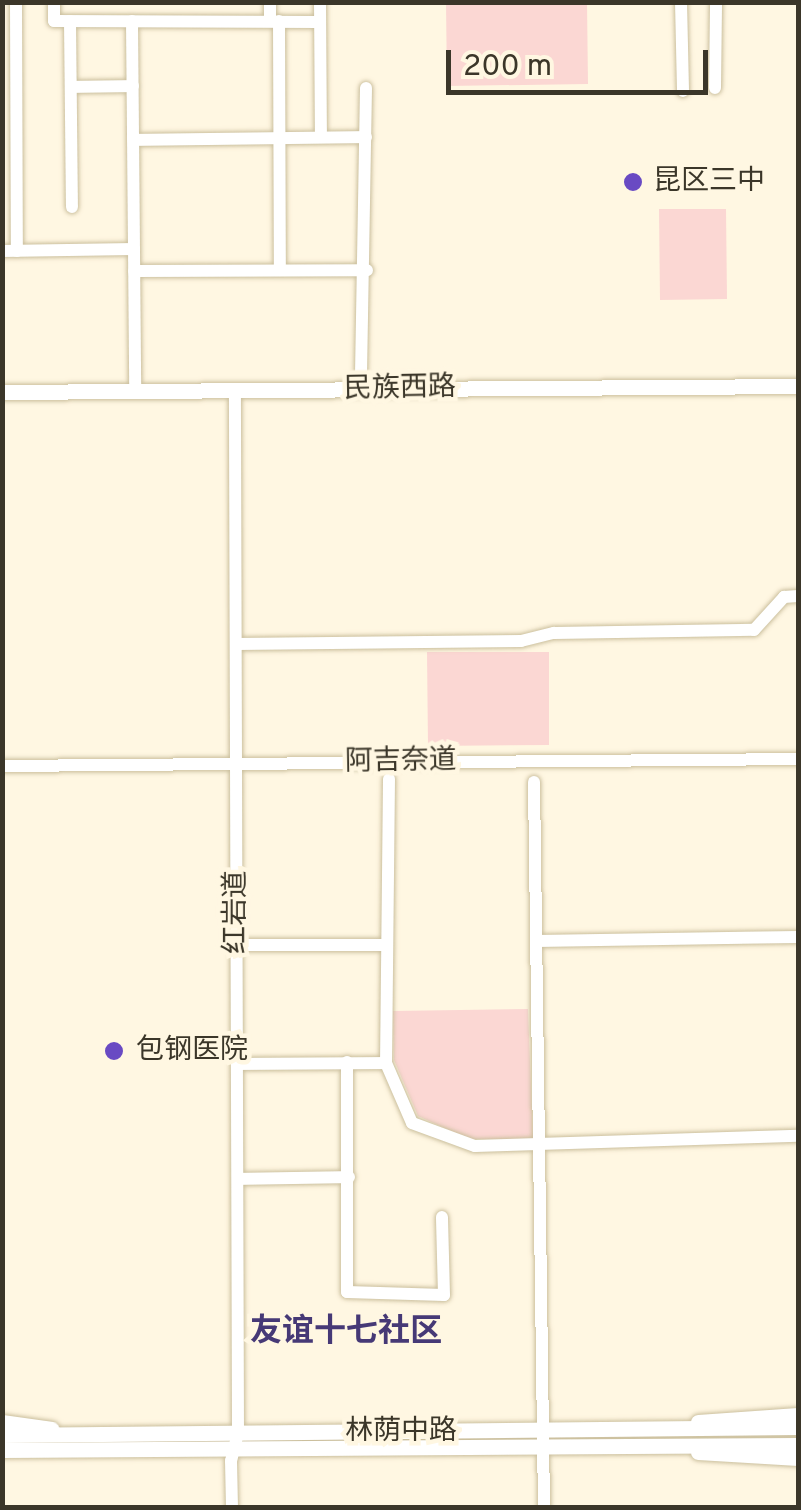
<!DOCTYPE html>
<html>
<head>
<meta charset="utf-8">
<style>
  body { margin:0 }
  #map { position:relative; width:801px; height:1510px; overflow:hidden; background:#fff7e2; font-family:Overpass,"Noto Sans SC",sans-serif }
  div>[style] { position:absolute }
  .green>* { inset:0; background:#fbd7d3 }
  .roads { filter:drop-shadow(0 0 2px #cbbf9d) drop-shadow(0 0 2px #cbbf9d) }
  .minor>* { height:12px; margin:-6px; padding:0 6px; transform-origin:6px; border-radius:6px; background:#fff }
  .major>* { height:15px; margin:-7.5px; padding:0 7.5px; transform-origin:7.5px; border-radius:7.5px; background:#fff }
  .dots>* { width:28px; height:28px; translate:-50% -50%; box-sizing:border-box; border:5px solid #fff7e2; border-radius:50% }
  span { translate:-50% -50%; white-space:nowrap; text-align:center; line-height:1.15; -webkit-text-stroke:9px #fff7e2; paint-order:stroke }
  .poi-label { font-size:28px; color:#3b3629 }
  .left { translate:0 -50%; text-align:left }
  .street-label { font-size:28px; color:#3b3629 }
  .quarter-label { font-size:32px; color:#463976; font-weight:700 }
  .frame { position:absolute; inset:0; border:5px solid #3b3629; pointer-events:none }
  .scale { position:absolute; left:446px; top:50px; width:262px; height:45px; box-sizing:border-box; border:5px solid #3b3629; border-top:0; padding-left:12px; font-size:30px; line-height:35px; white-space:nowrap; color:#3b3629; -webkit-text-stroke:8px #fff7e2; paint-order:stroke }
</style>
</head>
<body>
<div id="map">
  <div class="green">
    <div style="clip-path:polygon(446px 3px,587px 3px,588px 84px,447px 86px)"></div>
    <div style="clip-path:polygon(659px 209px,726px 209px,727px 299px,660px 300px)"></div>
    <div style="clip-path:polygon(427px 652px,549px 652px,549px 745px,428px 746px)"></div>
    <div style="clip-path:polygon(528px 1009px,533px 1139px,469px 1139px,418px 1116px,394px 1060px,393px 1011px)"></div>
  </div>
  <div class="roads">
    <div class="minor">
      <div style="left:16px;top:2px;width:249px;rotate:89.8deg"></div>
      <div style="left:54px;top:2px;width:19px;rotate:90deg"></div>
      <div style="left:54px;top:21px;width:266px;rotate:0.2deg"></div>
      <div style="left:270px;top:2px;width:19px;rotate:90deg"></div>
      <div style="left:320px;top:2px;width:135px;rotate:89.6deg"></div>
      <div style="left:681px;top:2px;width:89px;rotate:88.7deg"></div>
      <div style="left:70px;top:21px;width:186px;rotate:89.4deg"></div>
      <div style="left:132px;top:21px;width:371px;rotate:89.5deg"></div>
      <div style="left:279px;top:21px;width:249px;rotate:89.8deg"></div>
      <div style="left:71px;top:87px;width:62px;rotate:-0.9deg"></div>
      <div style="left:366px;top:88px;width:286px;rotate:91deg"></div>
      <div style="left:361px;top:374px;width:17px;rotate:65deg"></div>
      <div style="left:715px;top:88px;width:86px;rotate:-89.3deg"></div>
      <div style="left:133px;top:140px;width:233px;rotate:-0.7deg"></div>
      <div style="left:2px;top:251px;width:132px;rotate:-0.9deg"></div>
      <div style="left:134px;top:271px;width:233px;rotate:-0.2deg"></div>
      <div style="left:236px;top:644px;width:285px;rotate:-0.6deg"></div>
      <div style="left:521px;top:641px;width:34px;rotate:-14deg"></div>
      <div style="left:554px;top:633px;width:200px;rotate:-0.9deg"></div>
      <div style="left:754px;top:630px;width:45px;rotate:-47.7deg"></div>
      <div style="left:784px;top:597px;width:14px;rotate:-4deg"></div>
      <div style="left:2px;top:766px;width:796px;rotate:-0.5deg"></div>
      <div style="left:389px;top:779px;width:284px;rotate:90.6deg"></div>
      <div style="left:386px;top:1063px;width:65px;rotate:66.6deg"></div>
      <div style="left:412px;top:1123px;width:67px;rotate:20.1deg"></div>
      <div style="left:475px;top:1146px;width:323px;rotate:-1.8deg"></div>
      <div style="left:534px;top:782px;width:726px;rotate:89.21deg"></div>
      <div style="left:536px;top:941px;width:262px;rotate:-0.9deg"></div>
      <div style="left:237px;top:945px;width:147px"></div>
      <div style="left:347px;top:1062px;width:230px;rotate:90deg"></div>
      <div style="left:347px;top:1292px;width:97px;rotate:1.8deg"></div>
      <div style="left:444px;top:1295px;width:78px;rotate:-91.5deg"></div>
      <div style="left:237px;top:1064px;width:149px;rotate:-0.4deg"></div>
      <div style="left:238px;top:1179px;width:111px;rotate:-1deg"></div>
      <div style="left:232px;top:1508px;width:47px;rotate:-91.2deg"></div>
      <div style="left:231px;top:1461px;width:29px;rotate:-76deg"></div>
      <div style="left:238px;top:1433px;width:1041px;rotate:-90.17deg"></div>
    </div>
    <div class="major">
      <div style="left:2px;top:392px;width:796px;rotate:-0.43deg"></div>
      <div style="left:2px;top:1422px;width:50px;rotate:8deg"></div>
      <div style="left:698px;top:1422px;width:100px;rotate:-4deg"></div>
      <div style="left:2px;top:1435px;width:796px;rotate:-0.58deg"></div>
      <div style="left:2px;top:1450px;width:796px;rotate:-0.36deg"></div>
      <div style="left:698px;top:1452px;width:100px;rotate:3.4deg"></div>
    </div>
  </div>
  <div class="dots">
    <div style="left:633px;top:182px;background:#694ac3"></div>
    <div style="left:114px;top:1051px;background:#694ac3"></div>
  </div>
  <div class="poi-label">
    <span class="left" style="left:653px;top:182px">昆区三中</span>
    <span class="left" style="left:136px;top:1051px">包钢医院</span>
  </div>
  <div class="street-label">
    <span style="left:400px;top:389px;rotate:-1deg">民族西路</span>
    <span style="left:401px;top:762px;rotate:-1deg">阿吉奈道</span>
    <span style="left:237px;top:912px;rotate:-90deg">红岩道</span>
    <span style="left:401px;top:1432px">林荫中路</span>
  </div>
  <div class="quarter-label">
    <span style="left:346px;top:1333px">友谊十七社区</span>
  </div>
  <div class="frame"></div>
  <div class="scale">200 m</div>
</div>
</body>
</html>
